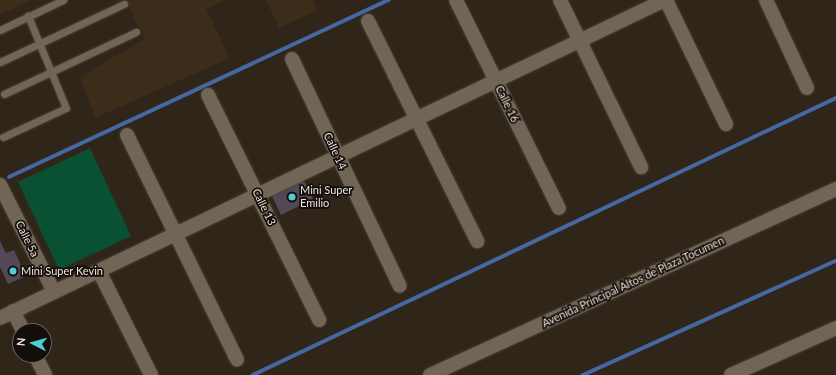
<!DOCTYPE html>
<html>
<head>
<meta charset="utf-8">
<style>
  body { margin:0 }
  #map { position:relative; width:836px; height:375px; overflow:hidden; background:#302519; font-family:Lato,sans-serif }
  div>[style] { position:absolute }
  .built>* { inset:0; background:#3b2d1a }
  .green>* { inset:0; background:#0a5133 }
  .stream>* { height:3.5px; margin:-1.75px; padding:0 1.75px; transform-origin:1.75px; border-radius:1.75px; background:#4568a2 }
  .building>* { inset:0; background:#524857 }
  .roads { filter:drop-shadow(0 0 1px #4b4138) drop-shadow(0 0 1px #4b4138) }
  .service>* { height:7px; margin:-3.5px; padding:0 3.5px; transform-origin:3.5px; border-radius:3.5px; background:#716556 }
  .minor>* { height:14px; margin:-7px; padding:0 7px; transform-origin:7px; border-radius:7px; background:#716556 }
  .dots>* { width:11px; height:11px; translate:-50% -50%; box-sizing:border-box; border:2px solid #140f0a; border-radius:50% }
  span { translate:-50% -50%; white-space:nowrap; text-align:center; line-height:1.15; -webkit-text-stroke:3.5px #140f0a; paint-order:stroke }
  .street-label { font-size:11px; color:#ece4dc }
  .poi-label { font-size:11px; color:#ece4dc }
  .left { translate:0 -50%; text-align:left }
  .north { position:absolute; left:12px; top:323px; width:40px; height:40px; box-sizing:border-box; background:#140f0a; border:1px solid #6a645e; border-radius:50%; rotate:276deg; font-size:11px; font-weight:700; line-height:16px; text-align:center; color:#ece4dc }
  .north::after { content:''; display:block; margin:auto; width:14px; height:18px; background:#52cbd8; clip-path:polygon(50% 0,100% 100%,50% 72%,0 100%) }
</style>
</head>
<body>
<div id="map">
  <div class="built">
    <div style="clip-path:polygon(0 0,31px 0,0 15px)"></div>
    <div style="clip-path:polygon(126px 0,225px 0,206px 9px,230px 58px,95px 118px,80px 77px,144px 39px)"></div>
    <div style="clip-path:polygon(266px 0,313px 0,318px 10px,279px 28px)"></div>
  </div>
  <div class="green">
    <div style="clip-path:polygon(90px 148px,131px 236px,59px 270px,18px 182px)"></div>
  </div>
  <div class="stream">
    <div style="left:9px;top:177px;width:419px;rotate:-25deg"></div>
    <div style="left:253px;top:375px;width:645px;rotate:-25.41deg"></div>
    <div style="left:583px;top:375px;width:277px;rotate:-24.3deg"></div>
  </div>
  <div class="building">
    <div style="clip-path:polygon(303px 179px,313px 199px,281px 215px,271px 194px)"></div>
    <div style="clip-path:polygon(0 241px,6px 253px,14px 250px,26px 276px,8px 284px,0 267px)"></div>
  </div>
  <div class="roads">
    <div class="service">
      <div style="left:0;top:30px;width:70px;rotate:-25.5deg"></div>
      <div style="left:0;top:62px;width:137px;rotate:-25.1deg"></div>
      <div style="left:4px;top:94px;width:146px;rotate:-25.2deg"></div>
      <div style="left:3px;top:137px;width:69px;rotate:-24.7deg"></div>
      <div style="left:66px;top:108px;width:100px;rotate:-112.4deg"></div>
    </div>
    <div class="minor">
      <div style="left:456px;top:0;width:232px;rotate:63.7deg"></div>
      <div style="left:560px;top:0;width:186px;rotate:64.1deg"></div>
      <div style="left:666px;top:0;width:138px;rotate:64.2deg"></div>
      <div style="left:766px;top:0;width:97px;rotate:65deg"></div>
      <div style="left:368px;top:21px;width:246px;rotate:63.6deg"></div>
      <div style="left:292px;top:59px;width:251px;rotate:64.6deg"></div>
      <div style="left:208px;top:95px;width:251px;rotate:63.7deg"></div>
      <div style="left:127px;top:135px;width:250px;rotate:63.9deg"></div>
      <div style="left:0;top:185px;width:120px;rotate:63.2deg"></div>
      <div style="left:99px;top:271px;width:116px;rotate:63.4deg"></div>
      <div style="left:13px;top:311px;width:22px;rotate:63deg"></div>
      <div style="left:0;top:318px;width:737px;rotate:-25.56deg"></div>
      <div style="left:35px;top:355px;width:22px;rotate:63deg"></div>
      <div style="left:430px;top:375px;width:447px;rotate:-24.6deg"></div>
      <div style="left:731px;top:375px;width:115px;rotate:-24.1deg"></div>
    </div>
  </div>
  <div class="dots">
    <div style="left:292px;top:197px;background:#52cbd8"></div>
    <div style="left:13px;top:271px;background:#52cbd8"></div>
  </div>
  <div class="street-label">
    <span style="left:507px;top:104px;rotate:64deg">Calle 16</span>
    <span style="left:335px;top:151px;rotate:65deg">Calle 14</span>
    <span style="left:264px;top:207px;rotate:64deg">Calle 13</span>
    <span style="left:27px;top:239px;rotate:64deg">Calle 5a</span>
    <span style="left:633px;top:282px;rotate:-25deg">Avenida Principal Altos de Plaza Tocumen</span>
  </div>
  <div class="poi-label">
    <span class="left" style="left:300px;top:197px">Mini Super<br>Emilio</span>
    <span class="left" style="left:21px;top:271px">Mini Super Kevin</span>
  </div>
  <div class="north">N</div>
</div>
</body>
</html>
